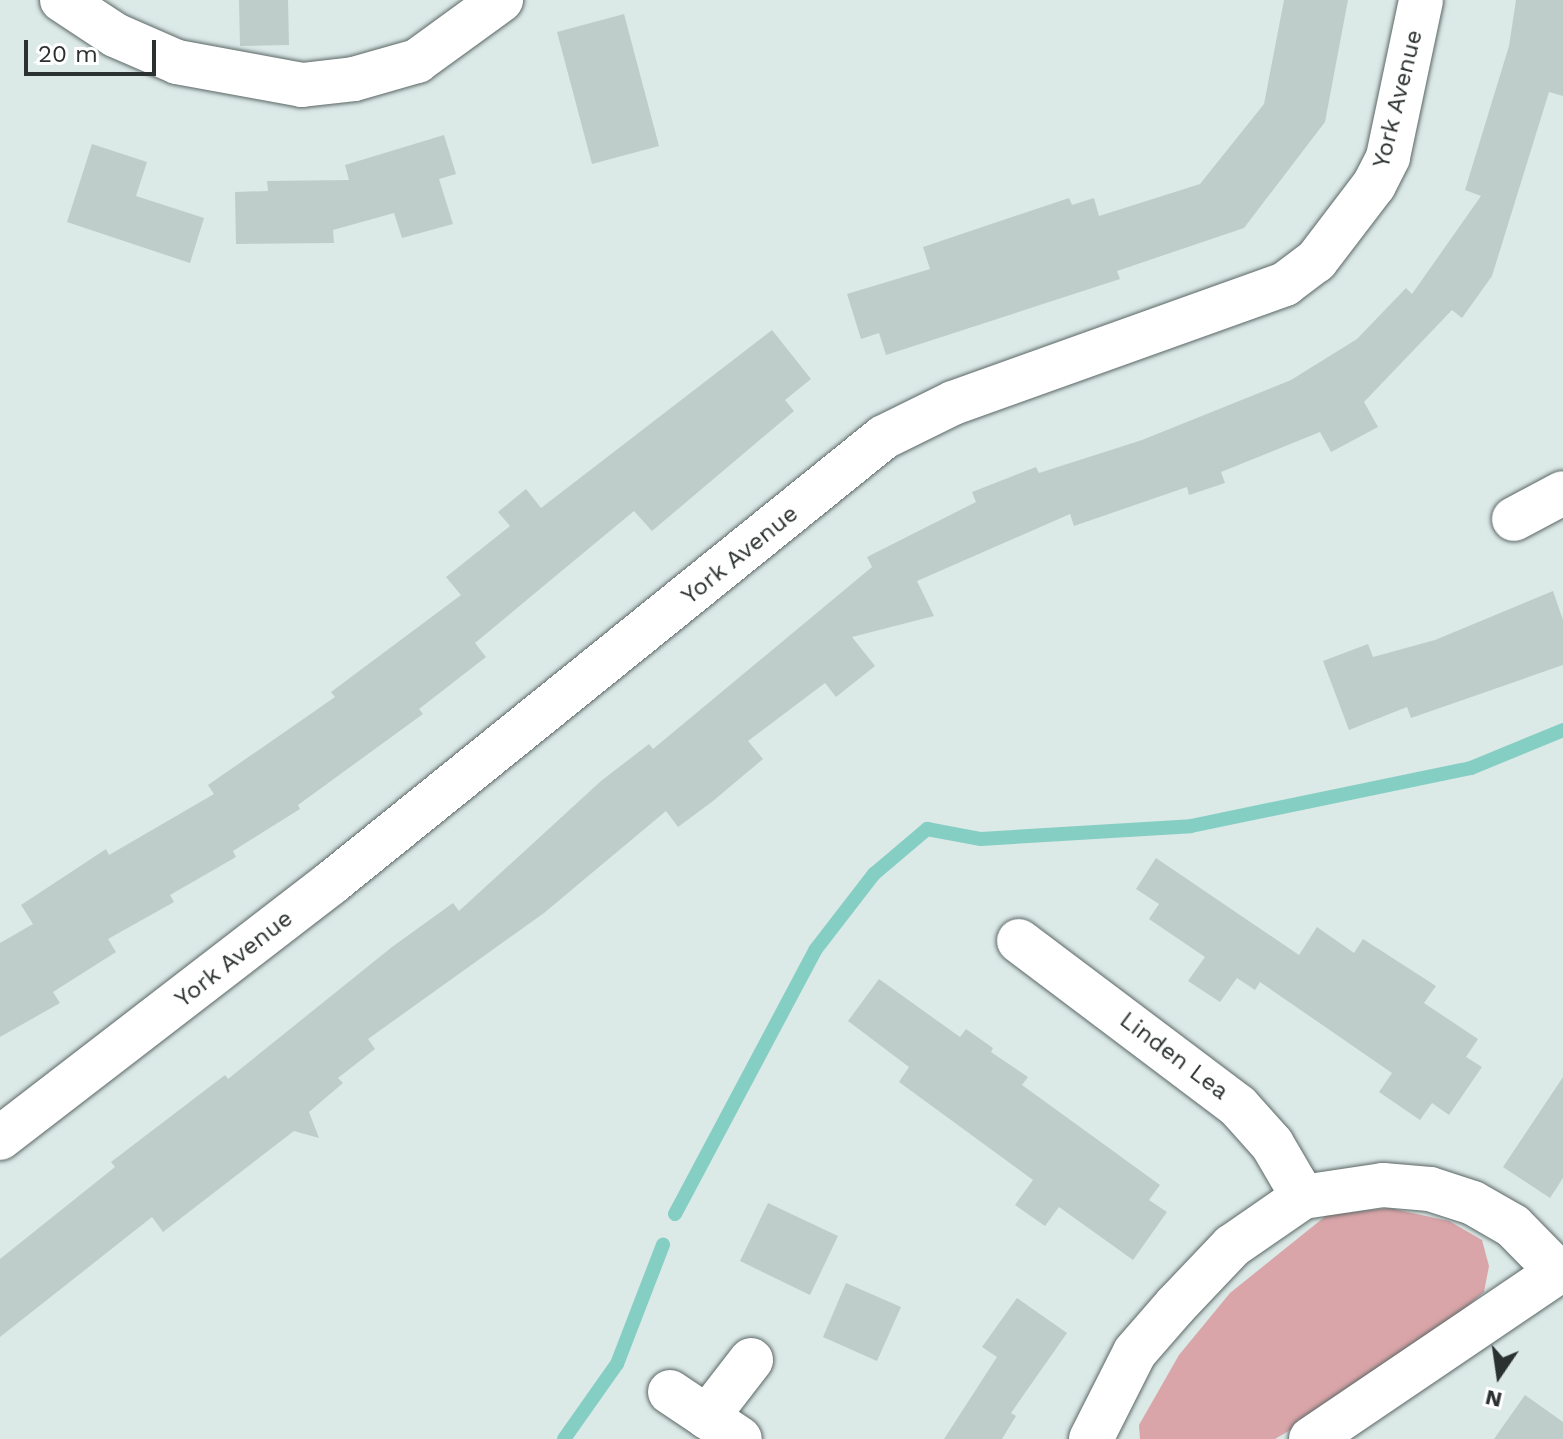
<!DOCTYPE html>
<html>
<head>
<meta charset="utf-8">
<style>
  body { margin:0 }
  #map { position:relative; width:1563px; height:1439px; overflow:hidden; background:#dbe9e7; font-family:"Work Sans",sans-serif }
  div>[style] { position:absolute }
  .green>* { inset:0; background:#daa5a9 }
  .stream>* { height:14px; margin:-7px; padding:0 7px; transform-origin:7px; border-radius:7px; background:#85cec3 }
  .building>* { inset:0; background:#bfcdca }
  .roads { filter:drop-shadow(0 0 2px #5b6765) drop-shadow(0 0 2px #5b6765) }
  .minor>* { height:44px; margin:-22px; padding:0 22px; transform-origin:22px; border-radius:22px; background:#fff }
  span { translate:-50% -50%; white-space:nowrap; text-align:center; line-height:1.15; -webkit-text-stroke:6px #fff; paint-order:stroke }
  .street-label { font-size:24px; color:#2b3130 }
  .north { position:absolute; left:1459px; top:1335px; width:80px; height:80px; -webkit-text-stroke:6px #fff; paint-order:stroke; rotate:193deg; font-size:22px; font-weight:700; line-height:32px; text-align:center; color:#2b3130 }
  .north::after { content:''; display:block; margin:auto; width:28px; height:36px; background:#2b3130; clip-path:polygon(50% 0,100% 100%,50% 72%,0 100%) }
  .scale { position:absolute; left:24px; top:40px; width:132px; height:36px; box-sizing:border-box; border:4px solid #2b3130; border-top:0; padding-left:10px; font-size:24px; line-height:28px; white-space:nowrap; color:#2b3130; -webkit-text-stroke:6px #fff; paint-order:stroke }
</style>
</head>
<body>
<div id="map">
  <div class="green">
    <div style="clip-path:polygon(1389px 1208px,1449px 1221px,1482px 1240px,1489px 1266px,1484px 1292px,1392px 1370px,1275px 1439px,1140px 1439px,1139px 1425px,1179px 1355px,1230px 1293px,1327px 1215px)"></div>
  </div>
  <div class="stream">
    <div style="left:675px;top:1214px;width:300px;rotate:-62deg"></div>
    <div style="left:816px;top:949px;width:95px;rotate:-52.3deg"></div>
    <div style="left:874px;top:874px;width:70px;rotate:-40.3deg"></div>
    <div style="left:927px;top:829px;width:55px;rotate:10.5deg"></div>
    <div style="left:981px;top:839px;width:210px;rotate:-3.5deg"></div>
    <div style="left:1191px;top:826px;width:286px;rotate:-11.7deg"></div>
    <div style="left:1471px;top:768px;width:100px;rotate:-22.4deg"></div>
    <div style="left:564px;top:1439px;width:92px;rotate:-54.8deg"></div>
    <div style="left:617px;top:1364px;width:128px;rotate:-68.9deg"></div>
  </div>
  <div class="building">
    <div style="clip-path:polygon(239px 0,288px 0,289px 45px,240px 46px)"></div>
    <div style="clip-path:polygon(1284px 0,1348px 0,1325px 122px,1244px 228px,1117px 271px,1120px 279px,886px 355px,879px 333px,861px 339px,847px 294px,930px 269px,923px 247px,1069px 198px,1072px 205px,1094px 198px,1099px 216px,1200px 184px,1264px 104px)"></div>
    <div style="clip-path:polygon(1516px 0,1563px 0,1563px 96px,1549px 92px,1492px 276px,1462px 318px,1452px 310px,1364px 402px,1378px 427px,1331px 452px,1320px 432px,1221px 472px,1225px 483px,1189px 495px,1187px 487px,1074px 526px,1070px 514px,917px 581px,934px 616px,852px 637px,875px 666px,836px 697px,825px 683px,748px 741px,763px 759px,713px 801px,678px 827px,666px 811px,544px 913px,368px 1039px,375px 1049px,338px 1078px,343px 1083px,309px 1112px,319px 1138px,294px 1131px,163px 1232px,152px 1217px,0 1337px,0 1259px,115px 1167px,111px 1162px,225px 1075px,228px 1079px,392px 947px,453px 903px,459px 911px,601px 781px,649px 744px,653px 749px,872px 567px,867px 557px,976px 502px,972px 492px,1036px 467px,1039px 473px,1142px 440px,1291px 380px,1357px 339px,1406px 288px,1412px 294px,1481px 196px,1465px 190px,1509px 46px)"></div>
    <div style="clip-path:polygon(624px 14px,659px 146px,592px 164px,557px 32px)"></div>
    <div style="clip-path:polygon(444px 135px,456px 174px,439px 179px,453px 224px,402px 238px,394px 213px,333px 230px,334px 243px,236px 244px,235px 192px,268px 191px,267px 181px,349px 180px,345px 165px)"></div>
    <div style="clip-path:polygon(92px 144px,147px 162px,136px 196px,204px 218px,190px 263px,67px 222px)"></div>
    <div style="clip-path:polygon(772px 330px,811px 379px,785px 400px,794px 411px,652px 531px,634px 511px,475px 643px,486px 657px,419px 709px,423px 714px,298px 805px,300px 809px,233px 851px,236px 857px,170px 895px,174px 902px,108px 939px,116px 952px,53px 992px,60px 1003px,0 1037px,0 943px,33px 924px,21px 905px,106px 849px,109px 855px,214px 794px,208px 785px,335px 697px,331px 692px,461px 595px,446px 577px,510px 526px,498px 512px,526px 489px,541px 508px)"></div>
    <div style="clip-path:polygon(1553px 591px,1563px 620px,1563px 665px,1411px 718px,1407px 707px,1349px 730px,1323px 661px,1368px 644px,1373px 657px,1435px 640px)"></div>
    <div style="clip-path:polygon(1156px 858px,1299px 955px,1317px 927px,1354px 953px,1363px 939px,1436px 986px,1424px 1003px,1478px 1039px,1466px 1057px,1482px 1067px,1449px 1115px,1432px 1103px,1420px 1120px,1379px 1092px,1392px 1073px,1260px 982px,1255px 990px,1237px 978px,1220px 1002px,1188px 981px,1205px 957px,1149px 919px,1159px 904px,1136px 889px)"></div>
    <div style="clip-path:polygon(879px 979px,960px 1037px,966px 1029px,993px 1048px,991px 1052px,1028px 1077px,1022px 1085px,1160px 1185px,1149px 1200px,1167px 1212px,1133px 1260px,1059px 1207px,1045px 1226px,1015px 1205px,1033px 1180px,899px 1082px,909px 1067px,848px 1021px)"></div>
    <div style="clip-path:polygon(1563px 1077px,1563px 1178px,1550px 1198px,1503px 1167px)"></div>
    <div style="clip-path:polygon(768px 1203px,838px 1236px,810px 1295px,740px 1261px)"></div>
    <div style="clip-path:polygon(846px 1283px,901px 1307px,877px 1361px,823px 1337px)"></div>
    <div style="clip-path:polygon(1017px 1298px,1067px 1333px,1011px 1413px,1016px 1416px,1002px 1439px,944px 1439px,997px 1357px,982px 1347px)"></div>
    <div style="clip-path:polygon(1525px 1395px,1563px 1422px,1563px 1439px,1494px 1439px)"></div>
  </div>
  <div class="roads">
    <div class="minor">
      <div style="left:62px;top:0;width:64px;rotate:33.4deg"></div>
      <div style="left:115px;top:35px;width:68px;rotate:23.5deg"></div>
      <div style="left:177px;top:62px;width:127px;rotate:10.4deg"></div>
      <div style="left:302px;top:85px;width:52px;rotate:-6.6deg"></div>
      <div style="left:354px;top:79px;width:66px;rotate:-15.9deg"></div>
      <div style="left:417px;top:61px;width:104px;rotate:-36deg"></div>
      <div style="left:1514px;top:519px;width:55px;rotate:-28deg"></div>
      <div style="left:1019px;top:941px;width:274px;rotate:37deg"></div>
      <div style="left:1238px;top:1106px;width:51px;rotate:48.2deg"></div>
      <div style="left:1272px;top:1144px;width:61px;rotate:59.7deg"></div>
      <div style="left:0;top:1138px;width:418px;rotate:-37.6deg"></div>
      <div style="left:331px;top:883px;width:710px;rotate:-38.89deg"></div>
      <div style="left:884px;top:437px;width:77px;rotate:-26.2deg"></div>
      <div style="left:953px;top:403px;width:353px;rotate:-19.7deg"></div>
      <div style="left:1285px;top:284px;width:39px;rotate:-37deg"></div>
      <div style="left:1316px;top:261px;width:96px;rotate:-52.7deg"></div>
      <div style="left:1374px;top:185px;width:31px;rotate:-63deg"></div>
      <div style="left:1388px;top:157px;width:160px;rotate:-78.1deg"></div>
      <div style="left:670px;top:1392px;width:84px;rotate:33.9deg"></div>
      <div style="left:707px;top:1417px;width:72px;rotate:-52.3deg"></div>
      <div style="left:1091px;top:1439px;width:97px;rotate:-63.2deg"></div>
      <div style="left:1135px;top:1352px;width:61px;rotate:-49deg"></div>
      <div style="left:1175px;top:1306px;width:83px;rotate:-46.5deg"></div>
      <div style="left:1232px;top:1246px;width:86px;rotate:-34.6deg"></div>
      <div style="left:1303px;top:1197px;width:81px;rotate:-8.5deg"></div>
      <div style="left:1383px;top:1185px;width:47px;rotate:4.9deg"></div>
      <div style="left:1430px;top:1189px;width:45px;rotate:18deg"></div>
      <div style="left:1473px;top:1203px;width:46px;rotate:29.9deg"></div>
      <div style="left:1513px;top:1226px;width:64px;rotate:45.6deg"></div>
      <div style="left:1558px;top:1272px;width:6px;rotate:-31deg"></div>
      <div style="left:1311px;top:1439px;width:298px;rotate:-34.1deg"></div>
    </div>
  </div>
  <div class="street-label">
    <span style="left:1398px;top:99px;rotate:-76deg">York Avenue</span>
    <span style="left:740px;top:555px;rotate:-39deg">York Avenue</span>
    <span style="left:234px;top:959px;rotate:-38deg">York Avenue</span>
    <span style="left:1174px;top:1056px;rotate:37deg">Linden Lea</span>
  </div>
  <div class="north">N</div>
  <div class="scale">20 m</div>
</div>
</body>
</html>
